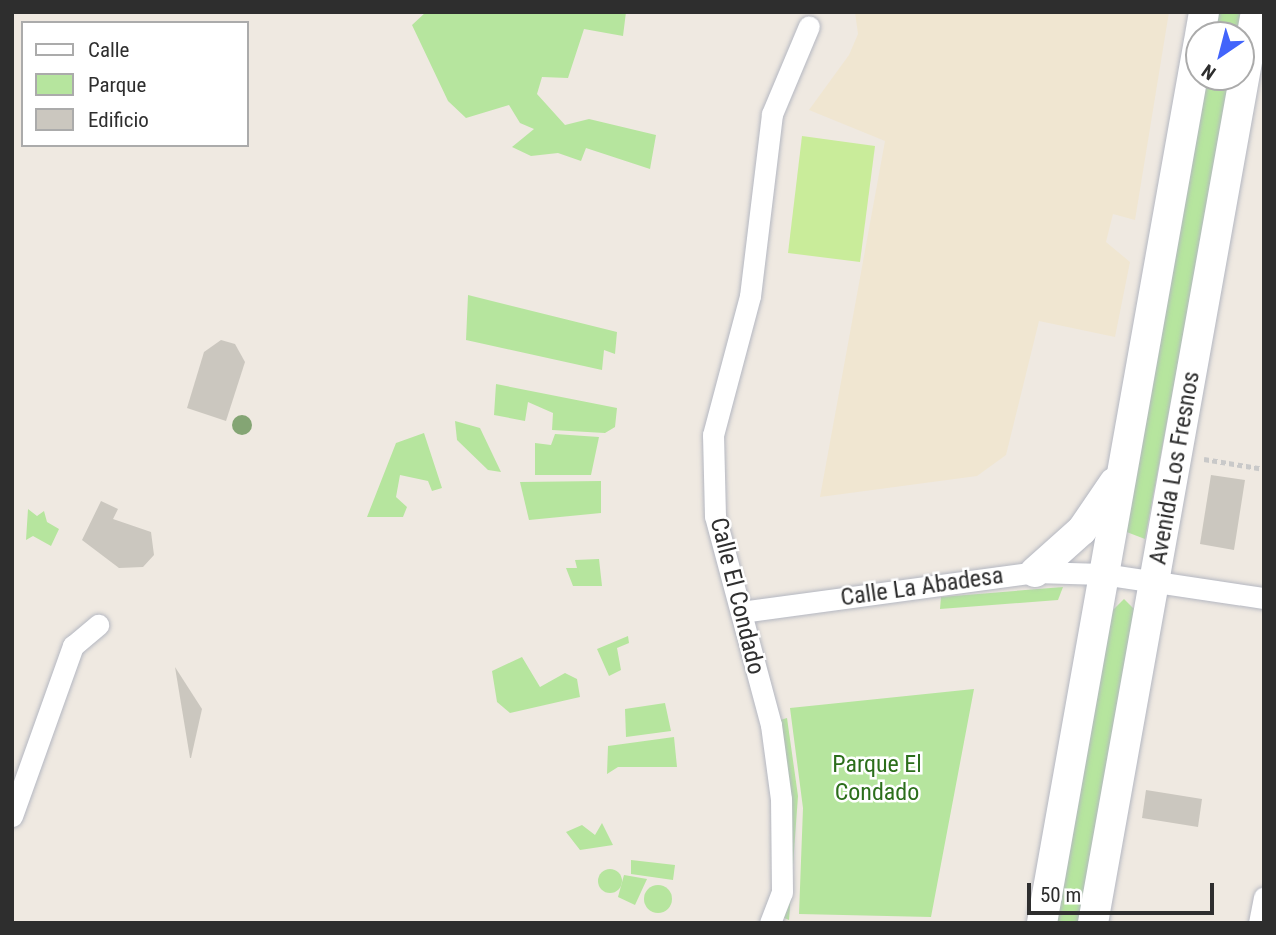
<!DOCTYPE html>
<html>
<head>
<meta charset="utf-8">
<style>
  body { margin:0 }
  #map { position:relative; width:1276px; height:935px; overflow:hidden; background:#efe9e1; font-family:"Roboto Condensed",sans-serif }
  div>[style] { position:absolute }
  .education>* { inset:0; background:#f0e6d1 }
  .green>* { inset:0; background:#b6e59e }
  .round { border-radius:50% }
  .pitch>* { inset:0; background:#c9ec9a }
  .building>* { inset:0; background:#cbc7bf }
  .path>* { height:4.5px; margin-top:-2.25px; transform-origin:0; background:repeating-linear-gradient(90deg,#c9c9c9 0 5px,transparent 0 8.5px) }
  .roads { filter:drop-shadow(0 0 2px #b4b7c1) drop-shadow(0 0 2px #b4b7c1) }
  .minor>* { height:21px; margin:-10.5px; padding:0 10.5px; transform-origin:10.5px; border-radius:10.5px; background:#fff }
  .secondary>* { height:30px; margin:-15px; padding:0 15px; transform-origin:15px; border-radius:15px; background:#fff }
  .trees>* { width:20px; height:20px; margin:-10px; border-radius:50%; background:#84a574 }
  span { translate:-50% -50%; white-space:nowrap; text-align:center; line-height:1.15; -webkit-text-stroke:5px #fff; paint-order:stroke }
  .street-label { font-size:24px; color:#2e2e2e }
  .park-label { font-size:24px; color:#2c6e1b }
  .frame { position:absolute; inset:0; border:14px solid #2e2e2e; pointer-events:none }
  .legend { position:absolute; left:21px; top:21px; width:228px; height:126px; box-sizing:border-box; background:#fff; border:2px solid #ababab; margin:0; padding:9px 12px; list-style:none; font-size:21px; color:#2e2e2e }
  .legend li { display:flex; align-items:center; gap:14px; height:35px }
  .legend b { width:35px; border:2px solid #ababab }
  .north { position:absolute; left:1185px; top:21px; width:70px; height:70px; box-sizing:border-box; background:#fff; border:2px solid #ababab; border-radius:50%; rotate:215deg; font-size:19px; font-weight:700; line-height:28px; text-align:center; color:#2e2e2e }
  .north::after { content:''; display:block; margin:auto; width:24px; height:32px; background:#4264fb; clip-path:polygon(50% 0,100% 100%,50% 72%,0 100%) }
  .scale { position:absolute; left:1027px; top:883px; width:187px; height:32px; box-sizing:border-box; border:4px solid #2e2e2e; border-top:0; padding-left:9px; font-size:21px; line-height:24px; white-space:nowrap; color:#2e2e2e; -webkit-text-stroke:5px #fff; paint-order:stroke }
</style>
</head>
<body>
<div id="map">
  <div class="education">
    <div style="clip-path:polygon(855px 12px,1169px 12px,1135px 220px,1113px 214px,1106px 242px,1130px 262px,1115px 337px,1039px 321px,1006px 455px,977px 476px,820px 497px,885px 141px,809px 110px,849px 55px,858px 34px)"></div>
  </div>
  <div class="green">
    <div style="clip-path:polygon(426px 12px,626px 12px,623px 36px,584px 29px,568px 78px,542px 77px,537px 94px,565px 125px,589px 119px,656px 135px,650px 169px,586px 148px,581px 161px,558px 153px,531px 156px,512px 147px,534px 129px,520px 123px,509px 105px,466px 118px,448px 101px,412px 25px)"></div>
    <div style="clip-path:polygon(1216px 12px,1244px 12px,1240px 35px,1212px 35px)"></div>
    <div style="clip-path:polygon(1204px 77px,1232px 77px,1145px 539px,1124px 531px)"></div>
    <div style="clip-path:polygon(468px 295px,617px 332px,615px 354px,604px 350px,602px 370px,466px 340px)"></div>
    <div style="clip-path:polygon(496px 384px,617px 408px,615px 427px,605px 433px,552px 430px,553px 413px,528px 402px,525px 421px,494px 415px)"></div>
    <div style="clip-path:polygon(455px 421px,480px 428px,501px 472px,488px 470px,457px 440px)"></div>
    <div style="clip-path:polygon(424px 433px,442px 488px,432px 491px,428px 481px,400px 475px,396px 497px,407px 507px,403px 517px,367px 517px,396px 443px)"></div>
    <div style="clip-path:polygon(555px 434px,599px 437px,591px 475px,535px 475px,535px 443px,551px 445px)"></div>
    <div style="clip-path:polygon(601px 481px,601px 513px,529px 520px,520px 482px)"></div>
    <div style="clip-path:polygon(28px 509px,37px 516px,44px 511px,47px 522px,59px 529px,51px 546px,33px 536px,26px 540px)"></div>
    <div style="clip-path:polygon(599px 559px,602px 586px,573px 586px,566px 568px,577px 568px,575px 560px)"></div>
    <div style="clip-path:polygon(1063px 587px,1058px 600px,940px 609px,941px 597px)"></div>
    <div style="clip-path:polygon(1124px 599px,1137px 612px,1081px 923px,1054px 923px,1111px 612px)"></div>
    <div style="clip-path:polygon(628px 636px,629px 643px,617px 648px,621px 670px,609px 676px,597px 649px)"></div>
    <div style="clip-path:polygon(522px 657px,540px 687px,565px 673px,577px 679px,580px 697px,510px 713px,497px 702px,492px 671px)"></div>
    <div style="clip-path:polygon(974px 689px,931px 917px,799px 914px,803px 808px,790px 708px)"></div>
    <div style="clip-path:polygon(665px 703px,671px 731px,626px 737px,625px 709px)"></div>
    <div style="clip-path:polygon(787px 718px,798px 796px,789px 920px,782px 917px,792px 806px,780px 720px)"></div>
    <div style="clip-path:polygon(674px 737px,677px 767px,618px 767px,607px 774px,608px 746px)"></div>
    <div style="clip-path:polygon(602px 823px,613px 845px,580px 850px,566px 832px,582px 825px,595px 835px)"></div>
    <div style="clip-path:polygon(631px 860px,675px 865px,673px 880px,631px 874px)"></div>
    <div class="round" style="left:598px;top:869px;width:24px;height:24px"></div>
    <div style="clip-path:polygon(624px 875px,647px 879px,635px 905px,618px 897px)"></div>
    <div class="round" style="left:644px;top:885px;width:28px;height:28px"></div>
  </div>
  <div class="pitch">
    <div style="clip-path:polygon(802px 136px,875px 146px,860px 262px,788px 253px)"></div>
  </div>
  <div class="building">
    <div style="clip-path:polygon(221px 340px,235px 344px,245px 362px,226px 421px,187px 408px,204px 352px)"></div>
    <div style="clip-path:polygon(1211px 475px,1245px 480px,1234px 550px,1200px 544px)"></div>
    <div style="clip-path:polygon(101px 501px,118px 509px,113px 519px,151px 532px,154px 555px,143px 567px,119px 568px,82px 540px)"></div>
    <div style="clip-path:polygon(175px 667px,202px 709px,191px 758px,190px 758px)"></div>
    <div style="clip-path:polygon(1146px 790px,1202px 799px,1198px 827px,1142px 818px)"></div>
  </div>
  <div class="path">
    <div style="left:1204px;top:459px;width:61px;rotate:9.5deg"></div>
  </div>
  <div class="roads">
    <div class="minor">
      <div style="left:741px;top:612px;width:297px;rotate:-7.7deg"></div>
      <div style="left:1035px;top:572px;width:68px;rotate:1.7deg"></div>
      <div style="left:1103px;top:574px;width:163px;rotate:8.5deg"></div>
      <div style="left:12px;top:816px;width:181px;rotate:-70.3deg"></div>
      <div style="left:73px;top:646px;width:33px;rotate:-40deg"></div>
      <div style="left:770px;top:923px;width:33px;rotate:-69deg"></div>
      <div style="left:782px;top:892px;width:93px;rotate:-90.6deg"></div>
      <div style="left:781px;top:799px;width:75px;rotate:-97.7deg"></div>
      <div style="left:771px;top:725px;width:216px;rotate:-105deg"></div>
      <div style="left:715px;top:516px;width:81px;rotate:-91.4deg"></div>
      <div style="left:713px;top:435px;width:144px;rotate:-75.1deg"></div>
      <div style="left:750px;top:296px;width:183px;rotate:-83.1deg"></div>
      <div style="left:772px;top:114px;width:95px;rotate:-67.2deg"></div>
      <div style="left:1259px;top:923px;width:26px;rotate:-79deg"></div>
    </div>
    <div class="secondary">
      <div style="left:1200px;top:35px;width:23px;rotate:-80deg"></div>
      <div style="left:1035px;top:572px;width:63px;rotate:-41.8deg"></div>
      <div style="left:1082px;top:530px;width:57px;rotate:-55.8deg"></div>
      <div style="left:1042px;top:923px;width:896px;rotate:-79.91deg"></div>
      <div style="left:1093px;top:923px;width:925px;rotate:-79.86deg"></div>
    </div>
  </div>
  <div class="trees">
    <div style="left:242px;top:425px"></div>
  </div>
  <div class="street-label">
    <span style="left:1175px;top:468px;rotate:-80deg">Avenida Los Fresnos</span>
    <span style="left:922px;top:587px;rotate:-8deg">Calle La Abadesa</span>
    <span style="left:737px;top:596px;rotate:76deg">Calle El Condado</span>
  </div>
  <div class="park-label">
    <span style="left:877px;top:779px">Parque El<br>Condado</span>
  </div>
  <div class="frame"></div>
  <ul class="legend">
  <li><b style="height:9px;background:#fff"></b>Calle</li>
  <li><b style="height:19px;background:#b6e59e"></b>Parque</li>
  <li><b style="height:19px;background:#cbc7bf"></b>Edificio</li>
  </ul>
  <div class="north">N</div>
  <div class="scale">50 m</div>
</div>
</body>
</html>
